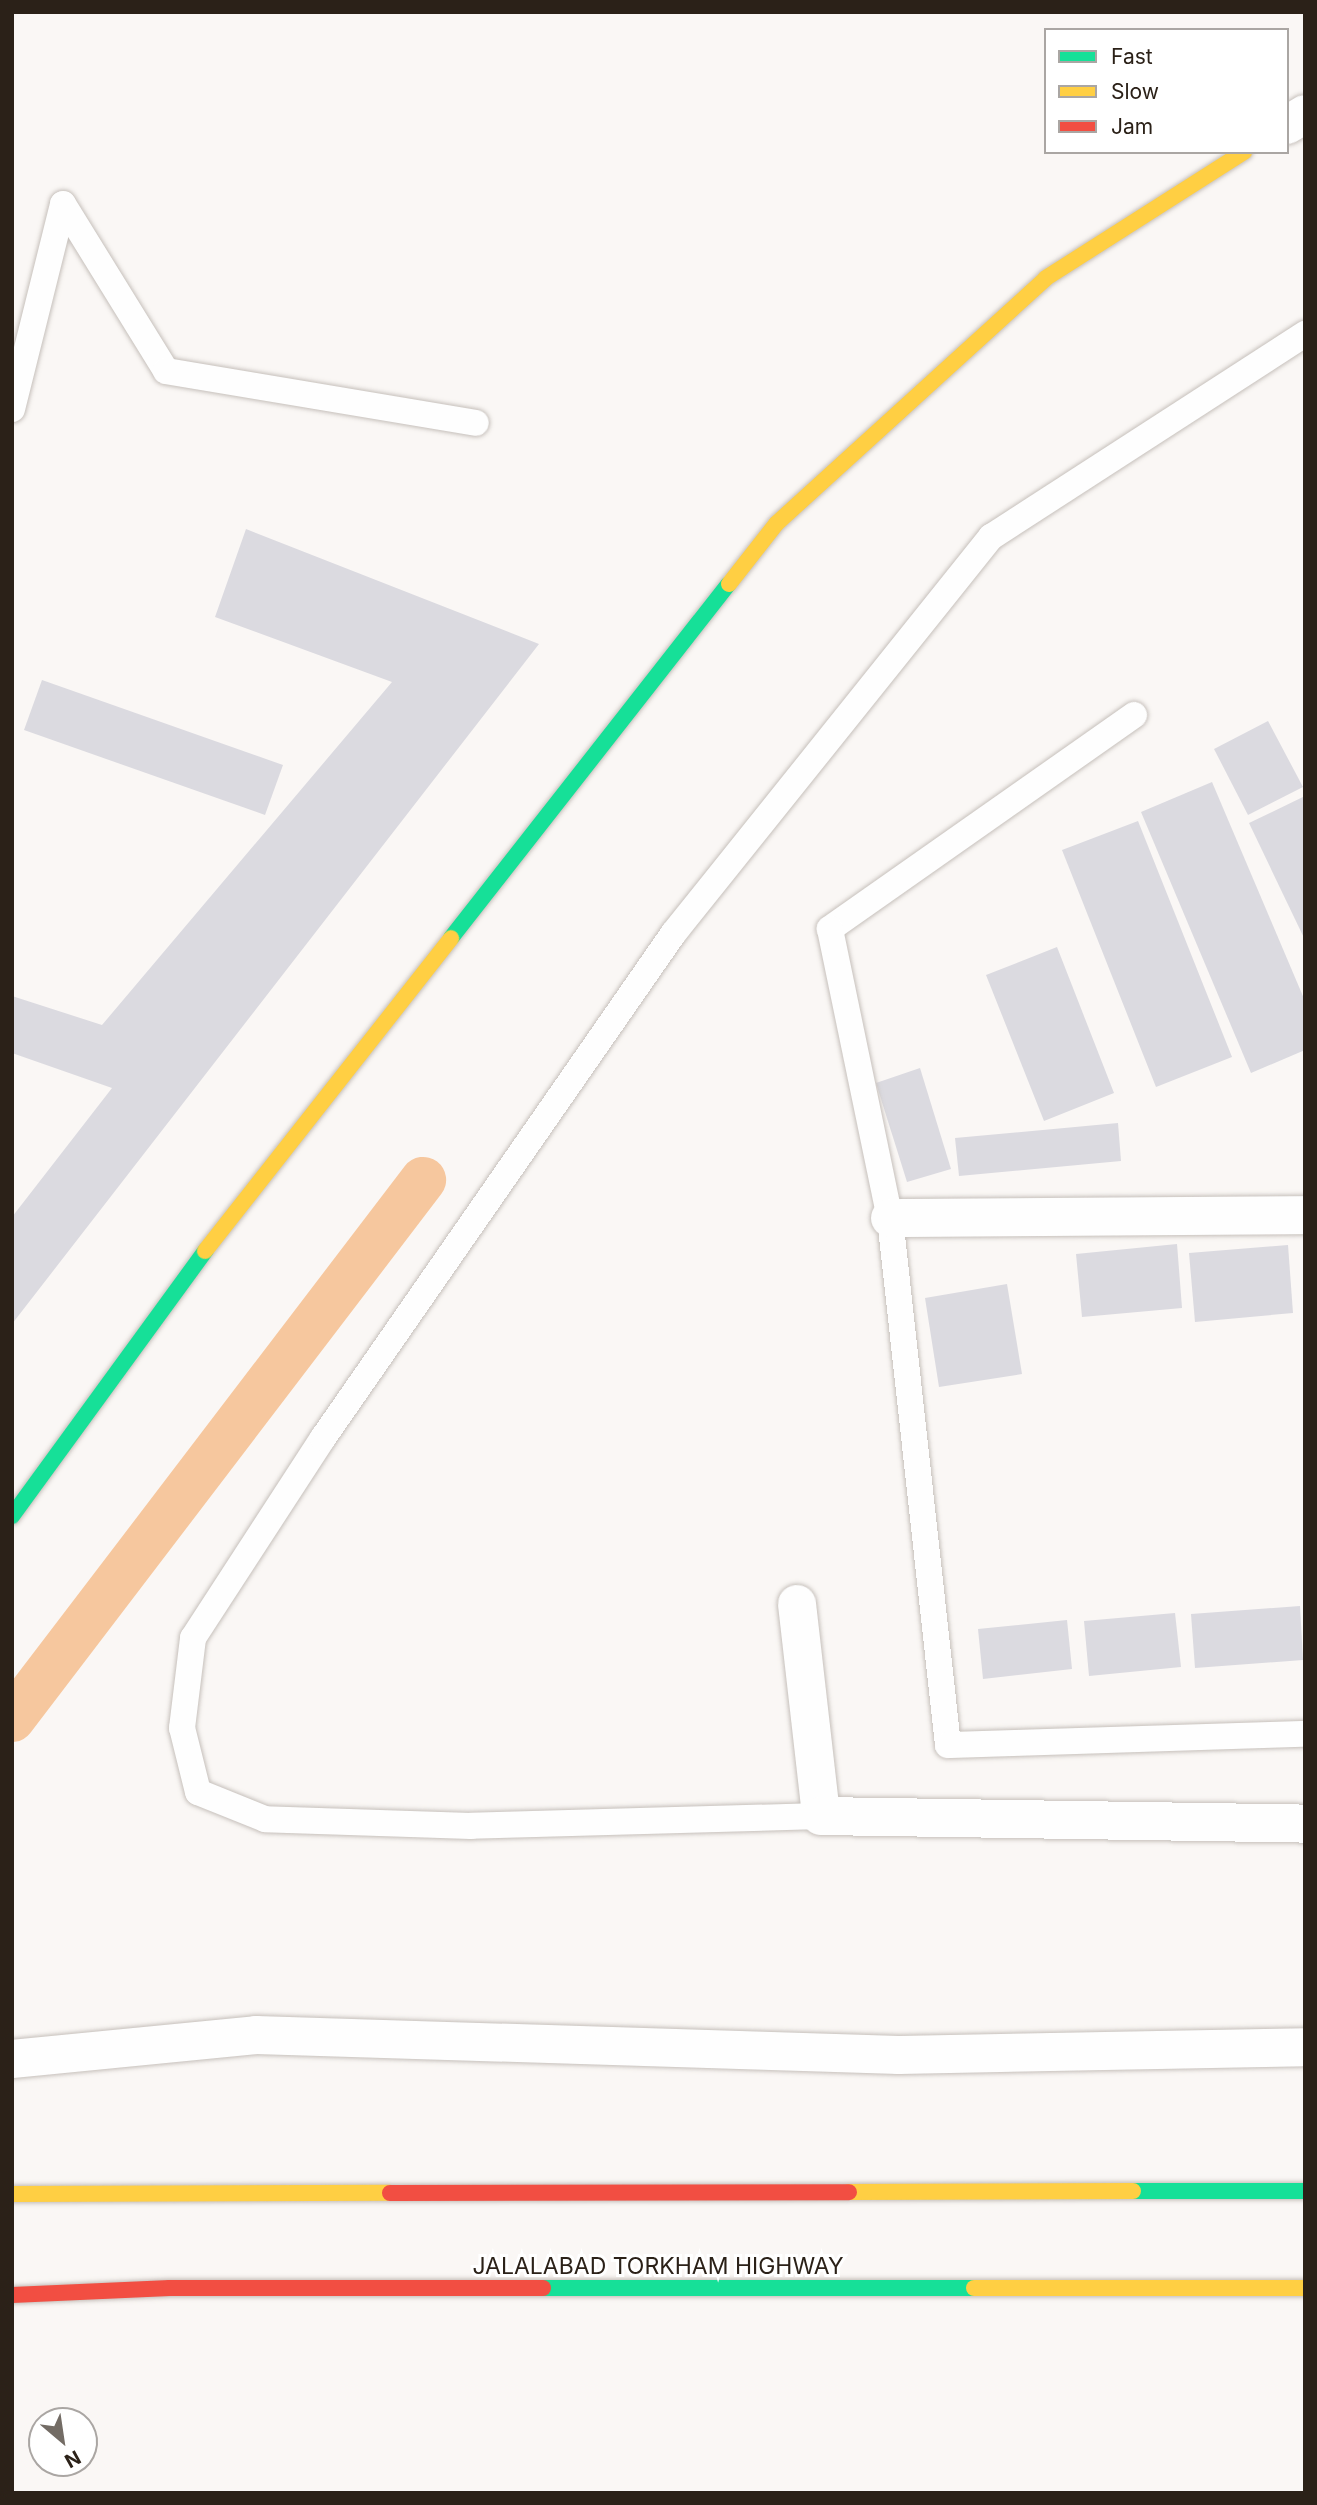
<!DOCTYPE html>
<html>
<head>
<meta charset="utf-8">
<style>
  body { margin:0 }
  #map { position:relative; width:1317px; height:2505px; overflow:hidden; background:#faf7f5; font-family:Inter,sans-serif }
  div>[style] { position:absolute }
  .canal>* { height:46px; margin:-23px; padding:0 23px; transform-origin:23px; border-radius:23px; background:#f6c79e }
  .building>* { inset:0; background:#dbdae0 }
  .roads { filter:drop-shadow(0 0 2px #c6c0bb) drop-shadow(0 0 2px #c6c0bb) }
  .lane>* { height:26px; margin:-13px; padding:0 13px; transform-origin:13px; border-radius:13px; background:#fefefe }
  .street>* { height:38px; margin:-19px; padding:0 19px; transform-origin:19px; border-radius:19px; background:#fefefe }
  .fast>* { height:16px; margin:-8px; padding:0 8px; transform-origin:8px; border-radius:8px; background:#16e098 }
  .slow>* { height:16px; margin:-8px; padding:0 8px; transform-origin:8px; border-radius:8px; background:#ffcf43 }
  .jam>* { height:16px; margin:-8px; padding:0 8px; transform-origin:8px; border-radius:8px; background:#f24e42 }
  span { translate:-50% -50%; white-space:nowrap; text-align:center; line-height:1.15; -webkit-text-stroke:6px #fff; paint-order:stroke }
  .street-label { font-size:23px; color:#2b2118 }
  .frame { position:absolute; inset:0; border:14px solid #2b2118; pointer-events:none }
  .legend { position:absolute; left:1044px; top:28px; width:245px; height:126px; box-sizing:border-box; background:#fff; border:2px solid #aaa6a3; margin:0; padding:9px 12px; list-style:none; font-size:21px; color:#2b2118 }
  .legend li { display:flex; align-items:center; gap:14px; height:35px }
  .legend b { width:35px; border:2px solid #aaa6a3 }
  .north { position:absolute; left:28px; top:2407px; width:70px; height:70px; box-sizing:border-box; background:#fff; border:2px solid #aaa6a3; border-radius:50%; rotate:151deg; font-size:19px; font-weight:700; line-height:28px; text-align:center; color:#2b2118 }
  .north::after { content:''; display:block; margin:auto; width:24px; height:32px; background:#736c65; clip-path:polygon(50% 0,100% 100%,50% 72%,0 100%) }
</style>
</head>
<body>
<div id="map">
  <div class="canal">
    <div style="left:12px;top:1719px;width:678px;rotate:-52.67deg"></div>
  </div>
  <div class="building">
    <div style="clip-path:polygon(246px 529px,539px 644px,12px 1324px,12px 1217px,112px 1088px,12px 1053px,12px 996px,102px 1025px,392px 682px,215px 617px)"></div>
    <div style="clip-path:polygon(42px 680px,283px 765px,265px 815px,24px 730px)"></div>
    <div style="clip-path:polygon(1268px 721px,1303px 787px,1248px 815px,1214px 749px)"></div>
    <div style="clip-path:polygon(1212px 782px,1305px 1001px,1305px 1050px,1251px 1073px,1141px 812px)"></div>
    <div style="clip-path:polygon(1305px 796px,1305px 940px,1249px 823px)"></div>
    <div style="clip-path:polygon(1138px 821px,1232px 1057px,1156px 1087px,1062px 850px)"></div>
    <div style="clip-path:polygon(1057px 947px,1114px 1093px,1044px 1121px,986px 975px)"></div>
    <div style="clip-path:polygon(920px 1068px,951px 1169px,907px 1182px,876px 1083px)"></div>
    <div style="clip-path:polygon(1118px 1123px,1121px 1161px,959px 1176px,955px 1138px)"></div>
    <div style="clip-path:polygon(1177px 1244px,1182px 1308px,1082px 1317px,1076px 1254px)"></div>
    <div style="clip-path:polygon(1288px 1245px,1293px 1313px,1195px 1322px,1189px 1253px)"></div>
    <div style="clip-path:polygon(1007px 1284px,1022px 1374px,939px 1387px,925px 1298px)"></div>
    <div style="clip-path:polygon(1300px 1606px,1303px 1660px,1195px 1668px,1191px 1614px)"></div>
    <div style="clip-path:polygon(1175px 1613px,1181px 1667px,1089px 1676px,1084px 1621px)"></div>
    <div style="clip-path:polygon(1067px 1620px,1072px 1669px,983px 1679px,978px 1629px)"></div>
  </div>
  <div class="roads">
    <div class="lane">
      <div style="left:12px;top:409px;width:211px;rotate:-76deg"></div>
      <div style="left:63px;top:204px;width:196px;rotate:58.3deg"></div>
      <div style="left:166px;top:371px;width:314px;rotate:9.5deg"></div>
      <div style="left:1134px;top:715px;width:372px;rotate:144.9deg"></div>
      <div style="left:830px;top:929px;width:295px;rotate:78.3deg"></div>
      <div style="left:890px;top:1218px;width:530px;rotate:83.72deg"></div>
      <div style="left:948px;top:1745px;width:357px;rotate:-1.8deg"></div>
      <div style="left:821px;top:1816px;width:350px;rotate:178.4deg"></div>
      <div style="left:471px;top:1826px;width:206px;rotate:-178.1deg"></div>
      <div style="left:265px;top:1819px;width:72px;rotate:-158.1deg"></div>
      <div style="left:198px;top:1792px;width:66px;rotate:-104deg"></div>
      <div style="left:182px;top:1728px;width:91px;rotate:-83deg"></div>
      <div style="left:193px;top:1638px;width:239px;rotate:-57deg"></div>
      <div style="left:323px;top:1438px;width:614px;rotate:-55.22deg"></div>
      <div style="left:673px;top:934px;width:509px;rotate:-51.31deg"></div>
      <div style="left:991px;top:537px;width:374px;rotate:-32.9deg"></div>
    </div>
    <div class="street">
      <div style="left:1287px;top:125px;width:21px;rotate:-31deg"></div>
      <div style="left:890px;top:1218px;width:415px;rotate:-0.4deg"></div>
      <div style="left:797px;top:1604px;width:213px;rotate:83.5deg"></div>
      <div style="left:821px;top:1816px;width:484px;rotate:0.9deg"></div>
      <div style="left:12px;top:2059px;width:245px;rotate:-5.6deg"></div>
      <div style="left:256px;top:2035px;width:643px;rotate:1.78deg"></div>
      <div style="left:899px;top:2055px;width:406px;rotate:-1.1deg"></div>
    </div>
    <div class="fast">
      <div style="left:451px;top:938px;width:450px;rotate:-51.9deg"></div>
      <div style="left:12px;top:1516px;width:328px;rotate:-53.9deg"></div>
      <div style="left:1133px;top:2191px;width:172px"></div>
      <div style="left:543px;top:2288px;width:431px"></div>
    </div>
    <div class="slow">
      <div style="left:729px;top:584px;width:76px;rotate:-51.9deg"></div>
      <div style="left:776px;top:524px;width:365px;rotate:-42.3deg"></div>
      <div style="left:1046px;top:278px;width:235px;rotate:-32.5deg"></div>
      <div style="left:205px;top:1251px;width:398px;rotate:-51.8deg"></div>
      <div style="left:849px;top:2192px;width:284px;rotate:-0.2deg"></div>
      <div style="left:12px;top:2194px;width:378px;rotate:-0.2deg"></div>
      <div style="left:974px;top:2288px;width:331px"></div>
    </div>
    <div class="jam">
      <div style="left:390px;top:2193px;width:459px;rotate:-0.1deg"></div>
      <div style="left:12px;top:2295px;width:158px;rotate:-2.5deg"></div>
      <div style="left:170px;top:2288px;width:373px"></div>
    </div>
  </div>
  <div class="street-label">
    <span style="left:658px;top:2266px">JALALABAD TORKHAM HIGHWAY</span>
  </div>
  <div class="frame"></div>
  <ul class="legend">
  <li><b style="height:9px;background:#16e098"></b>Fast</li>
  <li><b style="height:9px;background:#ffcf43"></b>Slow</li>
  <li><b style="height:9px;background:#f24e42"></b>Jam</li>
  </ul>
  <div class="north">N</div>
</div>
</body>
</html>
